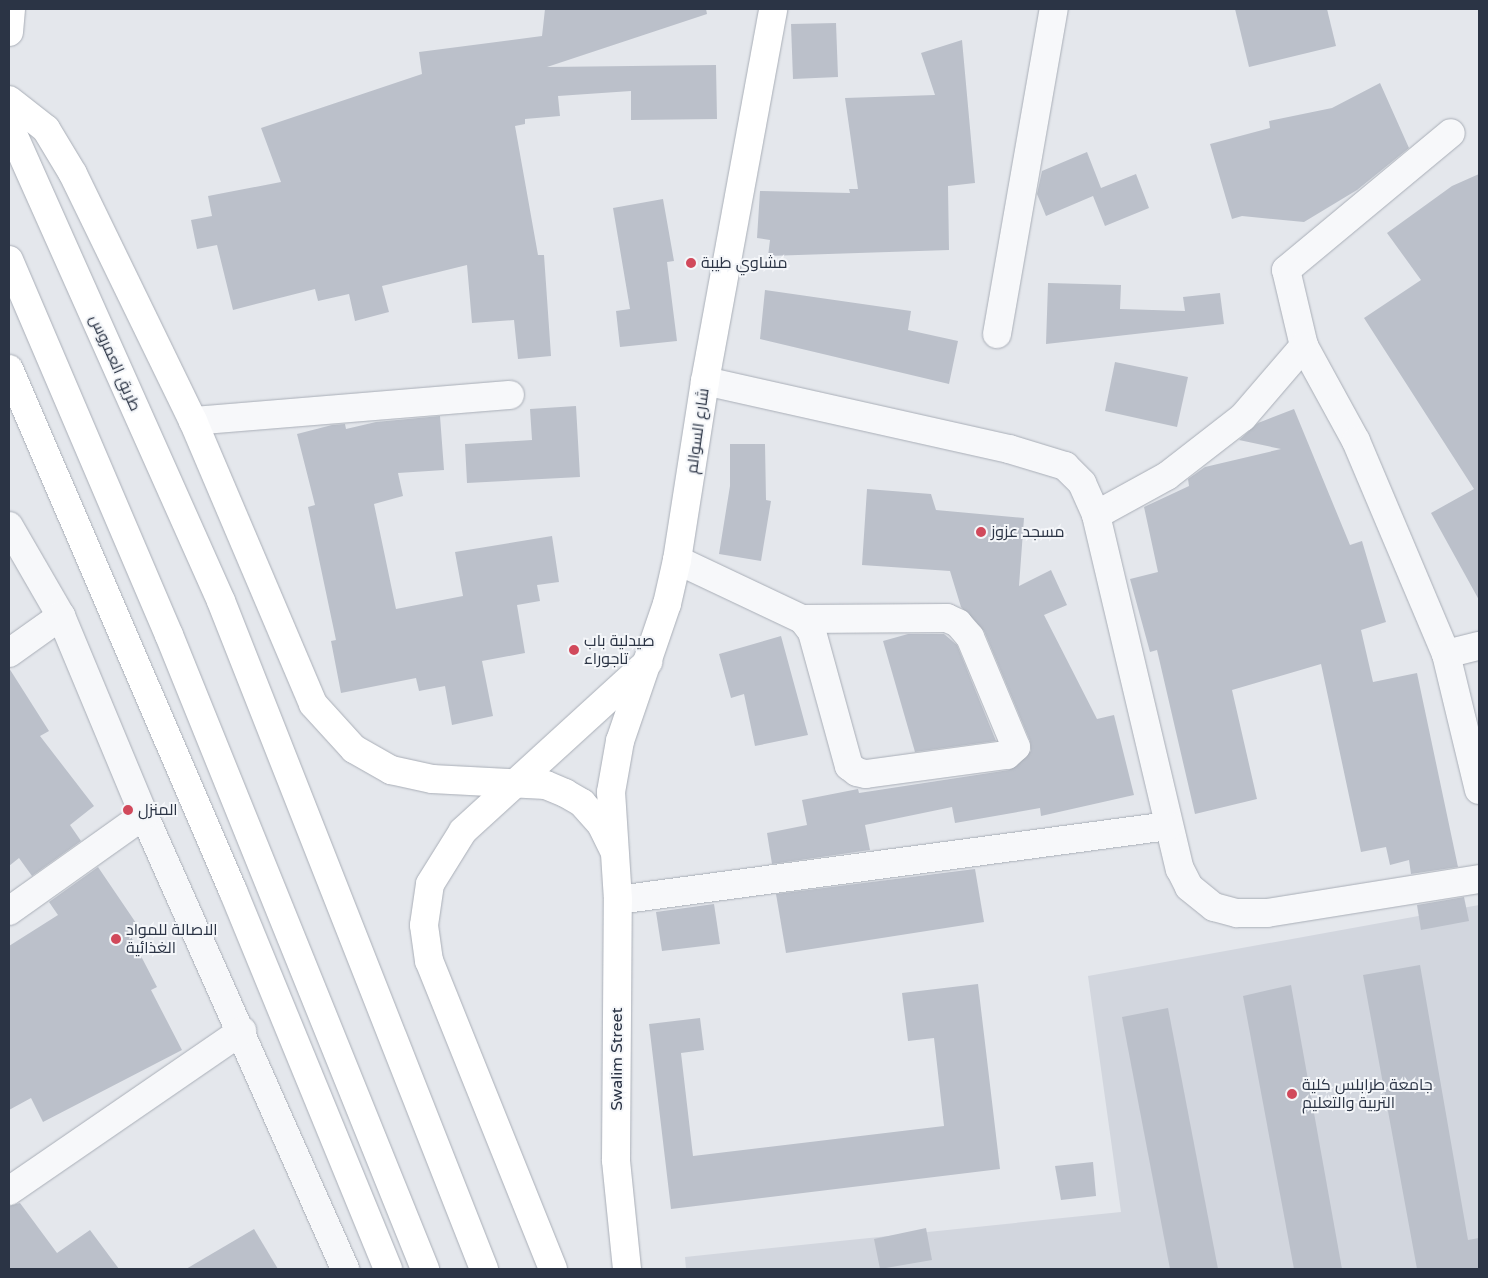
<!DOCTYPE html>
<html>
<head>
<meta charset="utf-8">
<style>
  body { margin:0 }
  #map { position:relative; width:1488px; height:1278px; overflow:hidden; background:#e4e7ec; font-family:"Varela Round",Cairo,sans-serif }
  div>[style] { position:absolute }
  .built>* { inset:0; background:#d2d6de }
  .building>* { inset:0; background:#bbc0ca }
  .roads { filter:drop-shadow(0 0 1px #a9aeb7) drop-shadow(0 0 1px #a9aeb7) }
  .street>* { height:28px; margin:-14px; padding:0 14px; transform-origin:14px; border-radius:14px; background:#f7f8fa }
  .secondary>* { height:28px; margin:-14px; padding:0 14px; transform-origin:14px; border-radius:14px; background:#fff }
  .primary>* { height:28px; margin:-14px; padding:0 14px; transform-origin:14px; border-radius:14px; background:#fff }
  .dots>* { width:14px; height:14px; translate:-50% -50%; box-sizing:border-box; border:2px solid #f4f6f9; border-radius:50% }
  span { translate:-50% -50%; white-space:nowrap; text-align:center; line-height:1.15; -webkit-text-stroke:4px #f4f6f9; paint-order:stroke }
  .poi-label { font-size:16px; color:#2b3445 }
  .left { translate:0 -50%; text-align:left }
  .street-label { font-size:16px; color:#2b3445 }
  .frame { position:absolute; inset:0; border:10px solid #2b3445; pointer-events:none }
</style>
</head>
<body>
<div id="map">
  <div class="built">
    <div style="clip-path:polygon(1479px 905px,1479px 1269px,686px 1269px,685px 1257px,1121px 1212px,1088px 976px)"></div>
  </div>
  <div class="building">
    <div style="clip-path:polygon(545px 9px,706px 9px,707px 14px,547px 67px,716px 65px,717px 119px,631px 120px,631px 91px,558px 96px,560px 116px,525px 119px,525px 124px,515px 126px,538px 255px,544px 255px,551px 356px,518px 359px,514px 320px,472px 323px,467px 265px,382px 286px,389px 312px,355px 321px,349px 294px,318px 301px,315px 289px,233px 310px,217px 245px,197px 249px,191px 220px,212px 216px,208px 196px,281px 182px,261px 128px,422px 74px,419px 52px,542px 36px)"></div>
    <div style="clip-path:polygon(1235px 9px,1327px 9px,1336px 46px,1249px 67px)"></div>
    <div style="clip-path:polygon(836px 23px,838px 77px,793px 79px,791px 24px)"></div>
    <div style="clip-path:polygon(962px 40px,975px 183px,948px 186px,949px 250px,768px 256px,770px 240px,757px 238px,760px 191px,850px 193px,849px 189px,858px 189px,845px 98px,935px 95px,921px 53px)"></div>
    <div style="clip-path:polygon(1380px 83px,1409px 148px,1357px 190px,1304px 222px,1242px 216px,1232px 219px,1210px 144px,1270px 128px,1269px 121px,1332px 108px)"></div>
    <div style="clip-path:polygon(1087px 152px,1101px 188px,1136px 174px,1149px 208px,1105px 226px,1093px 196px,1046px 216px,1037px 194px,1042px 171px)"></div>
    <div style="clip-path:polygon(1479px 174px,1479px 600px,1431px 513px,1474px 489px,1364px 318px,1421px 280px,1387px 233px,1452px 186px)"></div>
    <div style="clip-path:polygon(663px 199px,674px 261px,667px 262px,677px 341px,620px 347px,616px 311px,630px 309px,613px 208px)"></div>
    <div style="clip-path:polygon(1048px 283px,1121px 285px,1120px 309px,1185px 311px,1183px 297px,1220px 293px,1224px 324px,1046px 344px)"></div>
    <div style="clip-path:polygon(765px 290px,911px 311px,908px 330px,958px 341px,949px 384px,760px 339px)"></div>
    <div style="clip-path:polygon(1115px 362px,1188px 377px,1177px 427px,1105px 411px)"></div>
    <div style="clip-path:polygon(576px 406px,580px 477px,467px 483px,465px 444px,532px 440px,530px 409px)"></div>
    <div style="clip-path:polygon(1294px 409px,1350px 545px,1362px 541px,1386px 622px,1361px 630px,1373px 682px,1417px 673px,1458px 867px,1411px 874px,1409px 860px,1390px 865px,1386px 847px,1361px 852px,1321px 664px,1232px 690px,1257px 799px,1195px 814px,1157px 650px,1150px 652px,1130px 579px,1158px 572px,1144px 507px,1189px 486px,1188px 479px,1205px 467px,1281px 449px,1239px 440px,1258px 423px)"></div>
    <div style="clip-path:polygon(440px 416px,444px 470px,398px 473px,403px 496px,374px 504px,396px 609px,463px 596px,455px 552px,552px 536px,559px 582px,537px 585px,540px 601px,517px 605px,525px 653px,482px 661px,493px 716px,452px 725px,445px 686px,419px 691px,416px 678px,341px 693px,331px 641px,336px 640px,308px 507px,315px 505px,297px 434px,332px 425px,345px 424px,346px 429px,376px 422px)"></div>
    <div style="clip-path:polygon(730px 444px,765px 444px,766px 500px,771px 501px,761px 561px,719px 554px,730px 486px)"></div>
    <div style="clip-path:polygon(867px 489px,931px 494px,936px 510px,1024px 518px,1019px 586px,1051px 570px,1067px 605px,1044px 615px,1097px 719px,1114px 715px,1134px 795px,1041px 816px,1040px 808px,955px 823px,952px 807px,865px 825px,870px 850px,772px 864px,767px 833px,807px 825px,802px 800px,858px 789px,859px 793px,1009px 770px,1031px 751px,1030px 741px,984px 631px,961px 607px,950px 571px,862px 565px)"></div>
    <div style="clip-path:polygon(908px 634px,944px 634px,957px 645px,996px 741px,915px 752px,883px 641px)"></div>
    <div style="clip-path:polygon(781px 636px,808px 735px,755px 746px,744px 694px,731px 698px,719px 654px)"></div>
    <div style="clip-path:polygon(9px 668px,49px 731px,40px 736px,94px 806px,70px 825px,81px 841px,32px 876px,19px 858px,9px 866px)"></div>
    <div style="clip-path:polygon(98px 867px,136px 923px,127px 929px,157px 987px,151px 990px,182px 1050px,43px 1122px,31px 1098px,9px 1110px,9px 946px,58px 915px,49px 902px)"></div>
    <div style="clip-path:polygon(975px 869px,984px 922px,786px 953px,776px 894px)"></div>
    <div style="clip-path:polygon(1464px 897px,1469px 921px,1421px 930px,1417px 905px)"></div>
    <div style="clip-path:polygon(714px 904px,720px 944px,662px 951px,656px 912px)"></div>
    <div style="clip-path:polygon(1420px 965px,1468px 1240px,1479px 1238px,1479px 1269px,1417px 1269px,1363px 975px)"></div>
    <div style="clip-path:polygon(978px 984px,1000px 1169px,671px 1209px,649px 1024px,700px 1018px,704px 1050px,681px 1053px,693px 1156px,944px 1126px,934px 1038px,908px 1041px,902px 993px)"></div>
    <div style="clip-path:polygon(1291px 985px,1342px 1269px,1294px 1269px,1243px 996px)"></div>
    <div style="clip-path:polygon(1168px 1008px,1218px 1269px,1170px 1269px,1122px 1017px)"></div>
    <div style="clip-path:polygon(1093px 1162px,1096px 1196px,1061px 1200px,1055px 1166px)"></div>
    <div style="clip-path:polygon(20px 1203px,57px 1253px,90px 1230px,119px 1269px,9px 1269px,9px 1206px)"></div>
    <div style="clip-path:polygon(926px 1228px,932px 1260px,880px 1269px,874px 1239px)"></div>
    <div style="clip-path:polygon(254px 1229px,278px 1269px,186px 1269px)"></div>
  </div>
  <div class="roads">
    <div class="street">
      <div style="left:997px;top:334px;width:330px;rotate:-80.1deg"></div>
      <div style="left:1304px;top:346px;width:78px;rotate:-103.3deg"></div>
      <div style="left:1286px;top:270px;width:214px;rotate:-39.7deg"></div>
      <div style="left:705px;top:381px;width:312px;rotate:12.6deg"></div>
      <div style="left:1009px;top:449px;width:59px;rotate:16.9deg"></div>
      <div style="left:1065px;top:466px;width:24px;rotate:45deg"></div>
      <div style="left:1082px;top:483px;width:35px;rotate:66deg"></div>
      <div style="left:1096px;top:515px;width:364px;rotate:76.7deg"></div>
      <div style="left:1180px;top:869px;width:20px;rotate:63deg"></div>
      <div style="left:1189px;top:887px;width:32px;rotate:39deg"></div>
      <div style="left:1214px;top:907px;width:24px;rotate:15deg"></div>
      <div style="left:1237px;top:913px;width:30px"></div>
      <div style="left:1267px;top:913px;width:215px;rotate:-9.1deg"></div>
      <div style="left:193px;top:421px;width:318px;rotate:-4.7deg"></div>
      <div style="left:1096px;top:515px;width:81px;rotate:-28.8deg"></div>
      <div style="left:1167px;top:476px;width:96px;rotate:-37.8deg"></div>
      <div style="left:1243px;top:417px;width:94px;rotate:-49.3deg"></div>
      <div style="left:1304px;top:346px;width:108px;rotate:61.3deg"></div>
      <div style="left:1356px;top:441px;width:231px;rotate:67.1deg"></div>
      <div style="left:1446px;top:654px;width:140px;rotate:76.4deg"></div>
      <div style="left:9px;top:526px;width:104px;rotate:60deg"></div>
      <div style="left:61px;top:616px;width:216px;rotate:67.4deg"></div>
      <div style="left:144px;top:815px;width:497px;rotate:66.1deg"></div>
      <div style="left:677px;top:560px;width:138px;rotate:25.3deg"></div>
      <div style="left:802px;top:619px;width:16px;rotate:52deg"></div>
      <div style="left:812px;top:632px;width:139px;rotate:74.6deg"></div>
      <div style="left:849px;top:766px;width:10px;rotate:37deg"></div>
      <div style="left:857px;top:772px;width:9px;rotate:13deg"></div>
      <div style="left:866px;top:774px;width:142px;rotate:-7.7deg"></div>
      <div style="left:1007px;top:755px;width:12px;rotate:-42deg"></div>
      <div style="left:1016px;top:747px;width:119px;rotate:-112.7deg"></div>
      <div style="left:970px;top:637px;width:18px;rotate:-131deg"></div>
      <div style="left:958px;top:623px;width:12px;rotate:-156deg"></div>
      <div style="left:947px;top:618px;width:145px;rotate:179.6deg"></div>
      <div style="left:9px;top:653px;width:64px;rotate:-35.4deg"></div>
      <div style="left:1446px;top:654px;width:34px;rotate:-14deg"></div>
      <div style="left:618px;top:900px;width:555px;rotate:-7.66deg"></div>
      <div style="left:9px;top:911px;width:166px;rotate:-35.4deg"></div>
      <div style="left:9px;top:1191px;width:283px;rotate:-34.5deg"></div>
    </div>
    <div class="secondary">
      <div style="left:627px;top:1269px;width:110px;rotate:-95.8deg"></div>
      <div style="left:616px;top:1160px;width:260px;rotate:-89.6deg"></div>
      <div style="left:618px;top:900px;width:108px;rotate:-93.7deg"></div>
      <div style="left:611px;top:792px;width:52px;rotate:-80deg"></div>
      <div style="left:620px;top:741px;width:145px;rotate:-71.1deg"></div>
      <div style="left:667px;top:604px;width:45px;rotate:-77.2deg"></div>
      <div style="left:677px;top:560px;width:181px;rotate:-81.1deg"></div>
      <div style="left:705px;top:381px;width:378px;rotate:-79.6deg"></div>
    </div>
    <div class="primary">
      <div style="left:9px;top:32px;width:23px;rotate:-85deg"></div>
      <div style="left:9px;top:100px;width:47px;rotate:38.1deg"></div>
      <div style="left:46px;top:129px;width:52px;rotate:59deg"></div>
      <div style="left:73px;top:174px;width:275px;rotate:64.1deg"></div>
      <div style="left:193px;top:421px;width:307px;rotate:67deg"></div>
      <div style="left:313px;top:704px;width:61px;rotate:47.7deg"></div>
      <div style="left:354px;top:749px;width:43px;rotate:29.6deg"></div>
      <div style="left:391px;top:770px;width:42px;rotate:12.4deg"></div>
      <div style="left:432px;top:779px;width:114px;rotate:3deg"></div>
      <div style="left:546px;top:785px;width:21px;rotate:23deg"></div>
      <div style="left:565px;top:793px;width:20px;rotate:30deg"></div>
      <div style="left:582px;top:803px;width:28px;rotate:48deg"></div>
      <div style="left:601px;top:824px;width:28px;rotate:64deg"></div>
      <div style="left:9px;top:125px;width:521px;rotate:65.99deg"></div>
      <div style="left:221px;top:601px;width:718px;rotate:68.51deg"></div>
      <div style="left:9px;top:260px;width:408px;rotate:66.9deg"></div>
      <div style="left:169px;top:635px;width:684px;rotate:68.01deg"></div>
      <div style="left:9px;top:369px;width:568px;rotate:66.77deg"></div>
      <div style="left:233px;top:891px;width:409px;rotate:67.7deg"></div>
      <div style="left:553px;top:1269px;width:332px;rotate:-111.9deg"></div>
      <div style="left:429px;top:961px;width:36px;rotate:-98deg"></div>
      <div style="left:424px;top:925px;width:41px;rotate:-81.7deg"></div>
      <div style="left:430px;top:884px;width:62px;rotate:-58.1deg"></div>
      <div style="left:463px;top:831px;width:251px;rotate:-42.4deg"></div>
    </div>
  </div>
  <div class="dots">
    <div style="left:691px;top:263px;background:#d1495b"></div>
    <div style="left:981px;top:532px;background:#d1495b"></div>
    <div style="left:574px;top:650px;background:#d1495b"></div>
    <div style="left:128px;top:810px;background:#d1495b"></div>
    <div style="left:116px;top:939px;background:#d1495b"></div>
    <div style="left:1292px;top:1094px;background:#d1495b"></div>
  </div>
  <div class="poi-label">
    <span class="left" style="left:701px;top:263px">مشاوي طيبة</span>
    <span class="left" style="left:991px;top:532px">مسجد عزوز</span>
    <span class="left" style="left:584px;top:650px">صيدلية باب<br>تاجوراء</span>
    <span class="left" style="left:138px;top:810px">المنزل</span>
    <span class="left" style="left:126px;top:939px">الاصالة للمواد<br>الغذائية</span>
    <span class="left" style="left:1302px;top:1094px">جامعة طرابلس كلية<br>التربية والتعليم</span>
  </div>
  <div class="street-label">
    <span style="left:115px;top:363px;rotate:66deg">طريق العمروس</span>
    <span style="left:698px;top:431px;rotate:-82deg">شارع السوالم</span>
    <span style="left:617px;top:1059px;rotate:-90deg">Swalim Street</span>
  </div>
  <div class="frame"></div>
</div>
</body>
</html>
